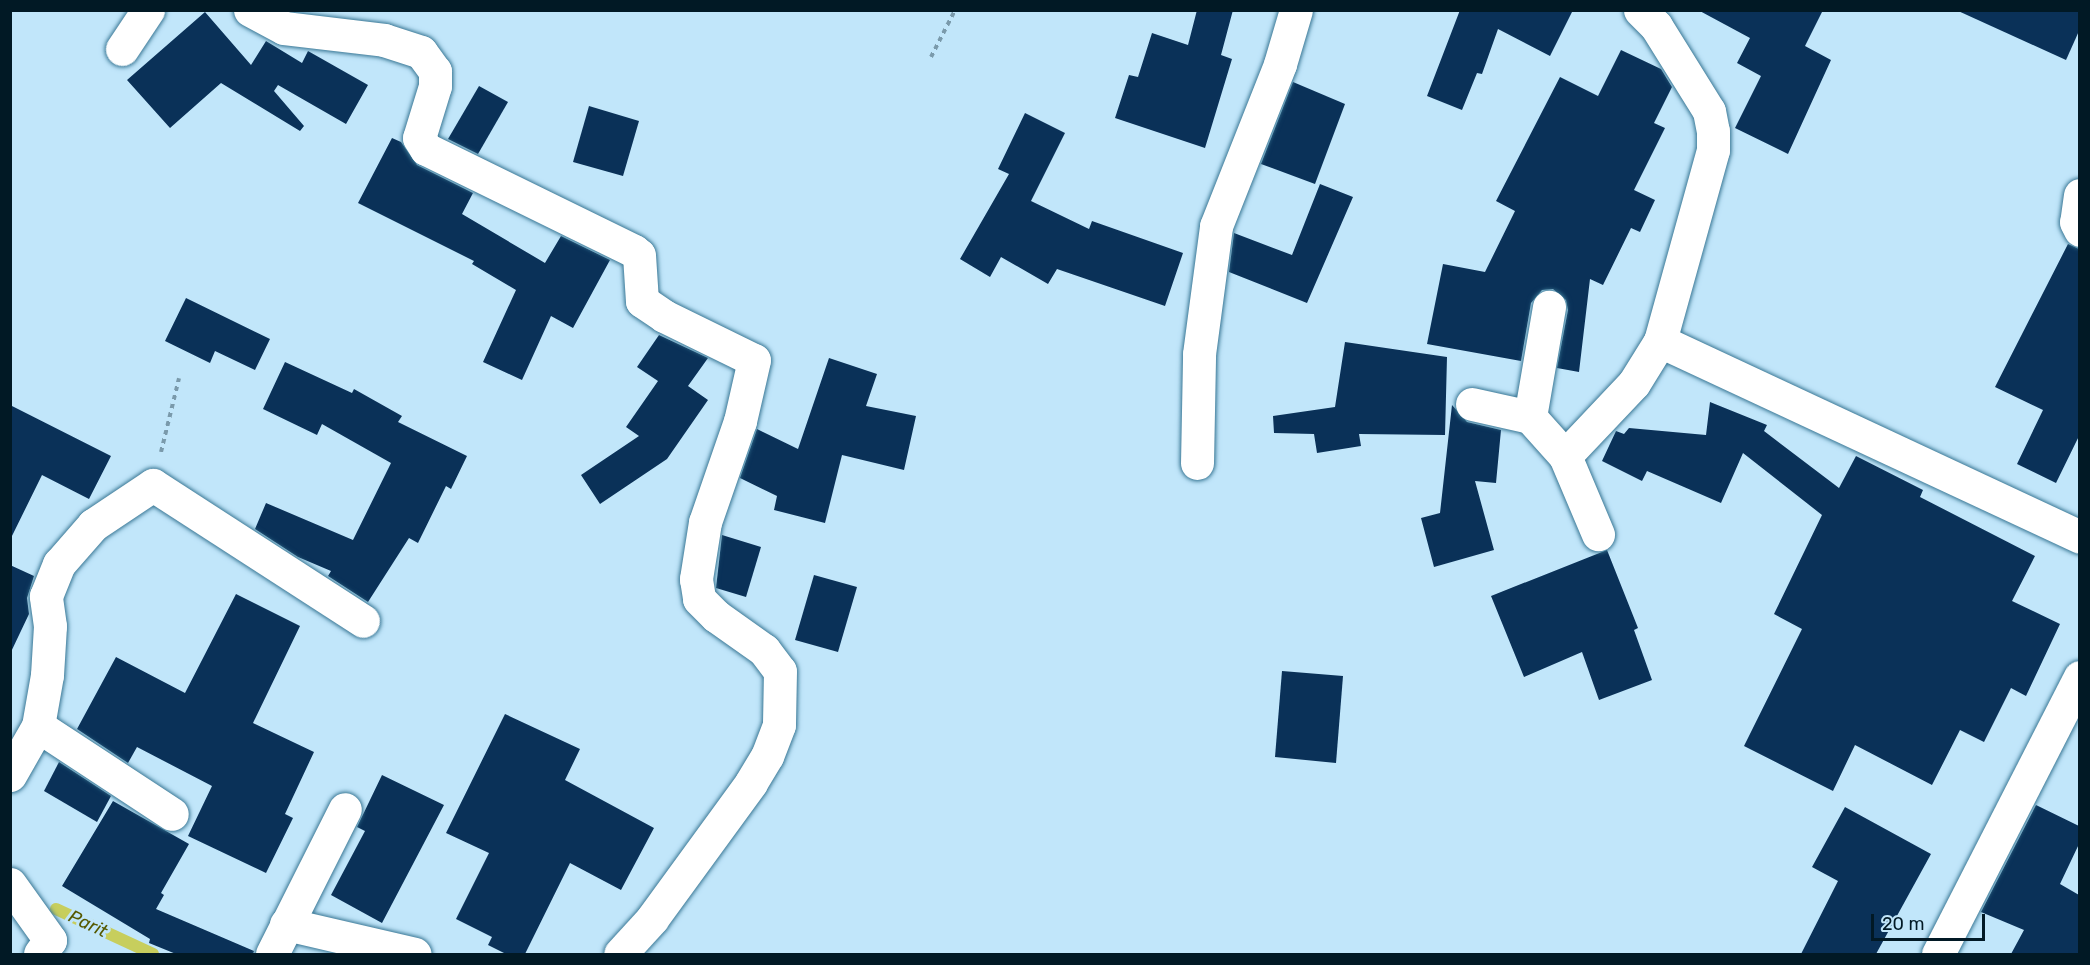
<!DOCTYPE html>
<html>
<head>
<meta charset="utf-8">
<style>
  body { margin:0 }
  #map { position:relative; width:2090px; height:965px; overflow:hidden; background:#c1e6fa; font-family:Rubik,sans-serif }
  div>[style] { position:absolute }
  .stream>* { height:12px; margin:-6px; padding:0 6px; transform-origin:6px; border-radius:6px; background:#c7ce5d }
  .building>* { inset:0; background:#0a3158 }
  .path>* { height:4px; margin-top:-2px; transform-origin:0; background:repeating-linear-gradient(90deg,#7a9aab 0 4.5px,transparent 0 9px) }
  .roads { filter:drop-shadow(0 0 2px #397795) drop-shadow(0 0 2px #397795) }
  .street>* { height:33px; margin:-16.5px; padding:0 16.5px; transform-origin:16.5px; border-radius:16.5px; background:#fff }
  span { translate:-50% -50%; white-space:nowrap; text-align:center; line-height:1.15; -webkit-text-stroke:6px #c1e6fa; paint-order:stroke }
  .water-label { font-size:18px; color:#555900; font-style:italic }
  .frame { position:absolute; inset:0; border:12px solid #011925; pointer-events:none }
  .scale { position:absolute; left:1871px; top:914px; width:114px; height:27px; box-sizing:border-box; border:3px solid #011925; border-top:0; padding-left:8px; font-size:18px; line-height:21px; white-space:nowrap; color:#011925; -webkit-text-stroke:4px #c1e6fa; paint-order:stroke }
</style>
</head>
<body>
<div id="map">
  <div class="stream">
    <div style="left:56px;top:909px;width:107px;rotate:24.9deg"></div>
  </div>
  <div class="building">
    <div style="clip-path:polygon(1197px 10px,1233px 10px,1221px 55px,1232px 59px,1205px 148px,1115px 118px,1129px 75px,1138px 77px,1152px 33px,1188px 45px)"></div>
    <div style="clip-path:polygon(1460px 10px,1573px 10px,1550px 56px,1498px 29px,1482px 74px,1477px 73px,1462px 110px,1427px 96px)"></div>
    <div style="clip-path:polygon(1698px 10px,1823px 10px,1805px 46px,1831px 60px,1788px 154px,1735px 128px,1761px 76px,1737px 63px,1750px 38px)"></div>
    <div style="clip-path:polygon(1956px 10px,2079px 10px,2079px 31px,2066px 60px)"></div>
    <div style="clip-path:polygon(205px 12px,251px 65px,266px 41px,302px 63px,308px 51px,368px 85px,346px 124px,278px 85px,274px 91px,304px 126px,300px 131px,221px 83px,170px 128px,127px 80px)"></div>
    <div style="clip-path:polygon(1621px 50px,1661px 69px,1672px 87px,1654px 123px,1665px 128px,1634px 190px,1655px 200px,1640px 232px,1631px 228px,1603px 285px,1590px 279px,1579px 372px,1557px 368px,1568px 310px,1566px 300px,1553px 289px,1542px 290px,1531px 303px,1521px 361px,1427px 344px,1443px 264px,1485px 272px,1515px 211px,1496px 201px,1560px 77px,1598px 96px)"></div>
    <div style="clip-path:polygon(1293px 82px,1345px 104px,1315px 184px,1261px 164px)"></div>
    <div style="clip-path:polygon(479px 86px,508px 102px,478px 154px,448px 139px)"></div>
    <div style="clip-path:polygon(589px 106px,639px 121px,623px 176px,573px 162px)"></div>
    <div style="clip-path:polygon(1025px 113px,1065px 133px,1031px 201px,1089px 229px,1092px 221px,1183px 253px,1165px 306px,1057px 269px,1048px 284px,1001px 257px,990px 277px,960px 259px,1009px 174px,998px 169px)"></div>
    <div style="clip-path:polygon(392px 138px,401px 142px,417px 165px,473px 193px,462px 214px,545px 263px,561px 236px,610px 260px,573px 328px,551px 316px,522px 380px,483px 362px,516px 290px,472px 264px,474px 261px,358px 203px)"></div>
    <div style="clip-path:polygon(1320px 184px,1353px 197px,1307px 303px,1229px 272px,1234px 233px,1292px 255px)"></div>
    <div style="clip-path:polygon(2068px 244px,2079px 249px,2079px 436px,2056px 483px,2017px 464px,2043px 410px,1995px 387px)"></div>
    <div style="clip-path:polygon(186px 298px,270px 339px,255px 370px,215px 351px,210px 363px,165px 341px)"></div>
    <div style="clip-path:polygon(659px 335px,708px 358px,688px 386px,708px 400px,667px 459px,600px 504px,581px 475px,639px 436px,626px 427px,658px 381px,637px 367px)"></div>
    <div style="clip-path:polygon(1345px 342px,1447px 357px,1445px 435px,1359px 434px,1361px 446px,1317px 453px,1314px 434px,1274px 433px,1273px 416px,1335px 407px)"></div>
    <div style="clip-path:polygon(829px 358px,877px 374px,866px 406px,916px 416px,904px 470px,842px 455px,825px 523px,774px 510px,777px 496px,740px 478px,757px 429px,798px 449px)"></div>
    <div style="clip-path:polygon(285px 362px,352px 393px,354px 389px,402px 416px,398px 422px,467px 456px,451px 489px,446px 486px,418px 543px,409px 538px,368px 602px,328px 576px,331px 571px,298px 557px,255px 529px,266px 503px,353px 540px,391px 463px,322px 424px,317px 435px,263px 409px)"></div>
    <div style="clip-path:polygon(1710px 402px,1767px 425px,1764px 431px,1839px 488px,1856px 456px,1923px 490px,1920px 497px,2035px 556px,2012px 601px,2060px 624px,2026px 696px,2011px 688px,1984px 742px,1960px 730px,1932px 785px,1855px 745px,1833px 791px,1744px 746px,1802px 629px,1774px 614px,1822px 515px,1743px 453px,1721px 503px,1647px 471px,1642px 481px,1602px 461px,1616px 431px,1624px 434px,1629px 428px,1706px 435px)"></div>
    <div style="clip-path:polygon(10px 405px,111px 456px,89px 499px,42px 475px,10px 540px)"></div>
    <div style="clip-path:polygon(1452px 405px,1467px 422px,1501px 430px,1496px 483px,1475px 481px,1494px 550px,1434px 567px,1421px 518px,1440px 513px)"></div>
    <div style="clip-path:polygon(722px 535px,761px 547px,746px 597px,716px 588px)"></div>
    <div style="clip-path:polygon(1607px 550px,1638px 628px,1634px 630px,1652px 680px,1599px 700px,1582px 652px,1524px 677px,1491px 596px)"></div>
    <div style="clip-path:polygon(10px 565px,34px 576px,27px 598px,29px 614px,10px 654px)"></div>
    <div style="clip-path:polygon(814px 575px,857px 587px,838px 652px,795px 640px)"></div>
    <div style="clip-path:polygon(236px 594px,300px 626px,253px 723px,314px 752px,285px 814px,293px 818px,266px 873px,188px 836px,212px 786px,137px 747px,128px 763px,77px 729px,116px 657px,185px 693px)"></div>
    <div style="clip-path:polygon(1282px 671px,1343px 676px,1336px 763px,1275px 757px)"></div>
    <div style="clip-path:polygon(505px 714px,580px 749px,565px 780px,654px 828px,621px 890px,570px 863px,525px 954px,506px 954px,488px 945px,492px 937px,456px 919px,489px 853px,446px 833px)"></div>
    <div style="clip-path:polygon(59px 762px,111px 796px,97px 822px,44px 791px)"></div>
    <div style="clip-path:polygon(382px 775px,444px 805px,382px 923px,331px 895px,365px 831px,357px 827px)"></div>
    <div style="clip-path:polygon(113px 801px,189px 844px,161px 893px,164px 895px,156px 909px,254px 951px,253px 954px,176px 954px,149px 943px,150px 939px,62px 886px)"></div>
    <div style="clip-path:polygon(2036px 805px,2079px 826px,2079px 844px,2060px 884px,2079px 895px,2079px 954px,2011px 954px,2024px 930px,1981px 912px)"></div>
    <div style="clip-path:polygon(1845px 807px,1931px 854px,1876px 954px,1801px 954px,1838px 881px,1812px 867px)"></div>
  </div>
  <div class="path">
    <div style="left:931px;top:57px;width:53px;rotate:-62.9deg"></div>
    <div style="left:161px;top:452px;width:76px;rotate:-76.3deg"></div>
  </div>
  <div class="roads">
    <div class="street">
      <div style="left:250px;top:10px;width:38px;rotate:28deg"></div>
      <div style="left:284px;top:28px;width:101px;rotate:6.8deg"></div>
      <div style="left:384px;top:40px;width:39px;rotate:18deg"></div>
      <div style="left:421px;top:52px;width:24px;rotate:54deg"></div>
      <div style="left:435px;top:71px;width:15px;rotate:90deg"></div>
      <div style="left:435px;top:86px;width:54px;rotate:107.1deg"></div>
      <div style="left:419px;top:138px;width:13px;rotate:58deg"></div>
      <div style="left:426px;top:149px;width:232px;rotate:26.1deg"></div>
      <div style="left:634px;top:251px;width:6px;rotate:39deg"></div>
      <div style="left:639px;top:255px;width:46px;rotate:86.3deg"></div>
      <div style="left:642px;top:301px;width:27px;rotate:34deg"></div>
      <div style="left:664px;top:316px;width:100px;rotate:26.1deg"></div>
      <div style="left:754px;top:360px;width:63px;rotate:102.9deg"></div>
      <div style="left:740px;top:421px;width:107px;rotate:109.1deg"></div>
      <div style="left:705px;top:522px;width:58px;rotate:99deg"></div>
      <div style="left:696px;top:579px;width:20px;rotate:81deg"></div>
      <div style="left:699px;top:599px;width:24px;rotate:45deg"></div>
      <div style="left:716px;top:616px;width:59px;rotate:35.3deg"></div>
      <div style="left:764px;top:650px;width:26px;rotate:53deg"></div>
      <div style="left:780px;top:671px;width:54px;rotate:91.1deg"></div>
      <div style="left:779px;top:725px;width:33px;rotate:111deg"></div>
      <div style="left:767px;top:756px;width:31px;rotate:121deg"></div>
      <div style="left:751px;top:783px;width:168px;rotate:126.1deg"></div>
      <div style="left:652px;top:919px;width:47px;rotate:132.4deg"></div>
      <div style="left:1640px;top:10px;width:23px;rotate:45deg"></div>
      <div style="left:1656px;top:26px;width:100px;rotate:58.1deg"></div>
      <div style="left:1709px;top:111px;width:20px;rotate:79deg"></div>
      <div style="left:1713px;top:131px;width:19px;rotate:90deg"></div>
      <div style="left:1713px;top:150px;width:198px;rotate:105.5deg"></div>
      <div style="left:1660px;top:341px;width:463px;rotate:25deg"></div>
      <div style="left:122px;top:49px;width:47px;rotate:-56.3deg"></div>
      <div style="left:2080px;top:195px;width:27px;rotate:98deg"></div>
      <div style="left:2076px;top:222px;width:9px;rotate:63deg"></div>
      <div style="left:1472px;top:404px;width:59px;rotate:12.6deg"></div>
      <div style="left:1530px;top:417px;width:52px;rotate:48.1deg"></div>
      <div style="left:1565px;top:456px;width:100px;rotate:-46.6deg"></div>
      <div style="left:1634px;top:383px;width:49px;rotate:-58.2deg"></div>
      <div style="left:1530px;top:417px;width:112px;rotate:-80.2deg"></div>
      <div style="left:1565px;top:456px;width:85px;rotate:67.1deg"></div>
      <div style="left:1197px;top:463px;width:109px;rotate:-88.9deg"></div>
      <div style="left:1199px;top:354px;width:129px;rotate:-82.4deg"></div>
      <div style="left:1216px;top:226px;width:174px;rotate:-68.4deg"></div>
      <div style="left:1280px;top:64px;width:56px;rotate:-73.5deg"></div>
      <div style="left:38px;top:726px;width:160px;rotate:33.3deg"></div>
      <div style="left:10px;top:775px;width:56px;rotate:-60.3deg"></div>
      <div style="left:38px;top:726px;width:52px;rotate:-80deg"></div>
      <div style="left:47px;top:675px;width:49px;rotate:-86.5deg"></div>
      <div style="left:50px;top:626px;width:30px;rotate:-98deg"></div>
      <div style="left:46px;top:596px;width:35px;rotate:-68deg"></div>
      <div style="left:59px;top:564px;width:52px;rotate:-48.9deg"></div>
      <div style="left:93px;top:525px;width:72px;rotate:-33.7deg"></div>
      <div style="left:153px;top:485px;width:250px;rotate:32.9deg"></div>
      <div style="left:10px;top:884px;width:69px;rotate:54.5deg"></div>
      <div style="left:50px;top:940px;width:17px;rotate:126deg"></div>
      <div style="left:286px;top:924px;width:132px;rotate:13.1deg"></div>
      <div style="left:272px;top:954px;width:162px;rotate:-63.3deg"></div>
      <div style="left:1938px;top:954px;width:311px;rotate:-62.9deg"></div>
    </div>
  </div>
  <div class="water-label">
    <span style="left:88px;top:924px;rotate:25deg">Parit</span>
  </div>
  <div class="frame"></div>
  <div class="scale">20 m</div>
</div>
</body>
</html>
